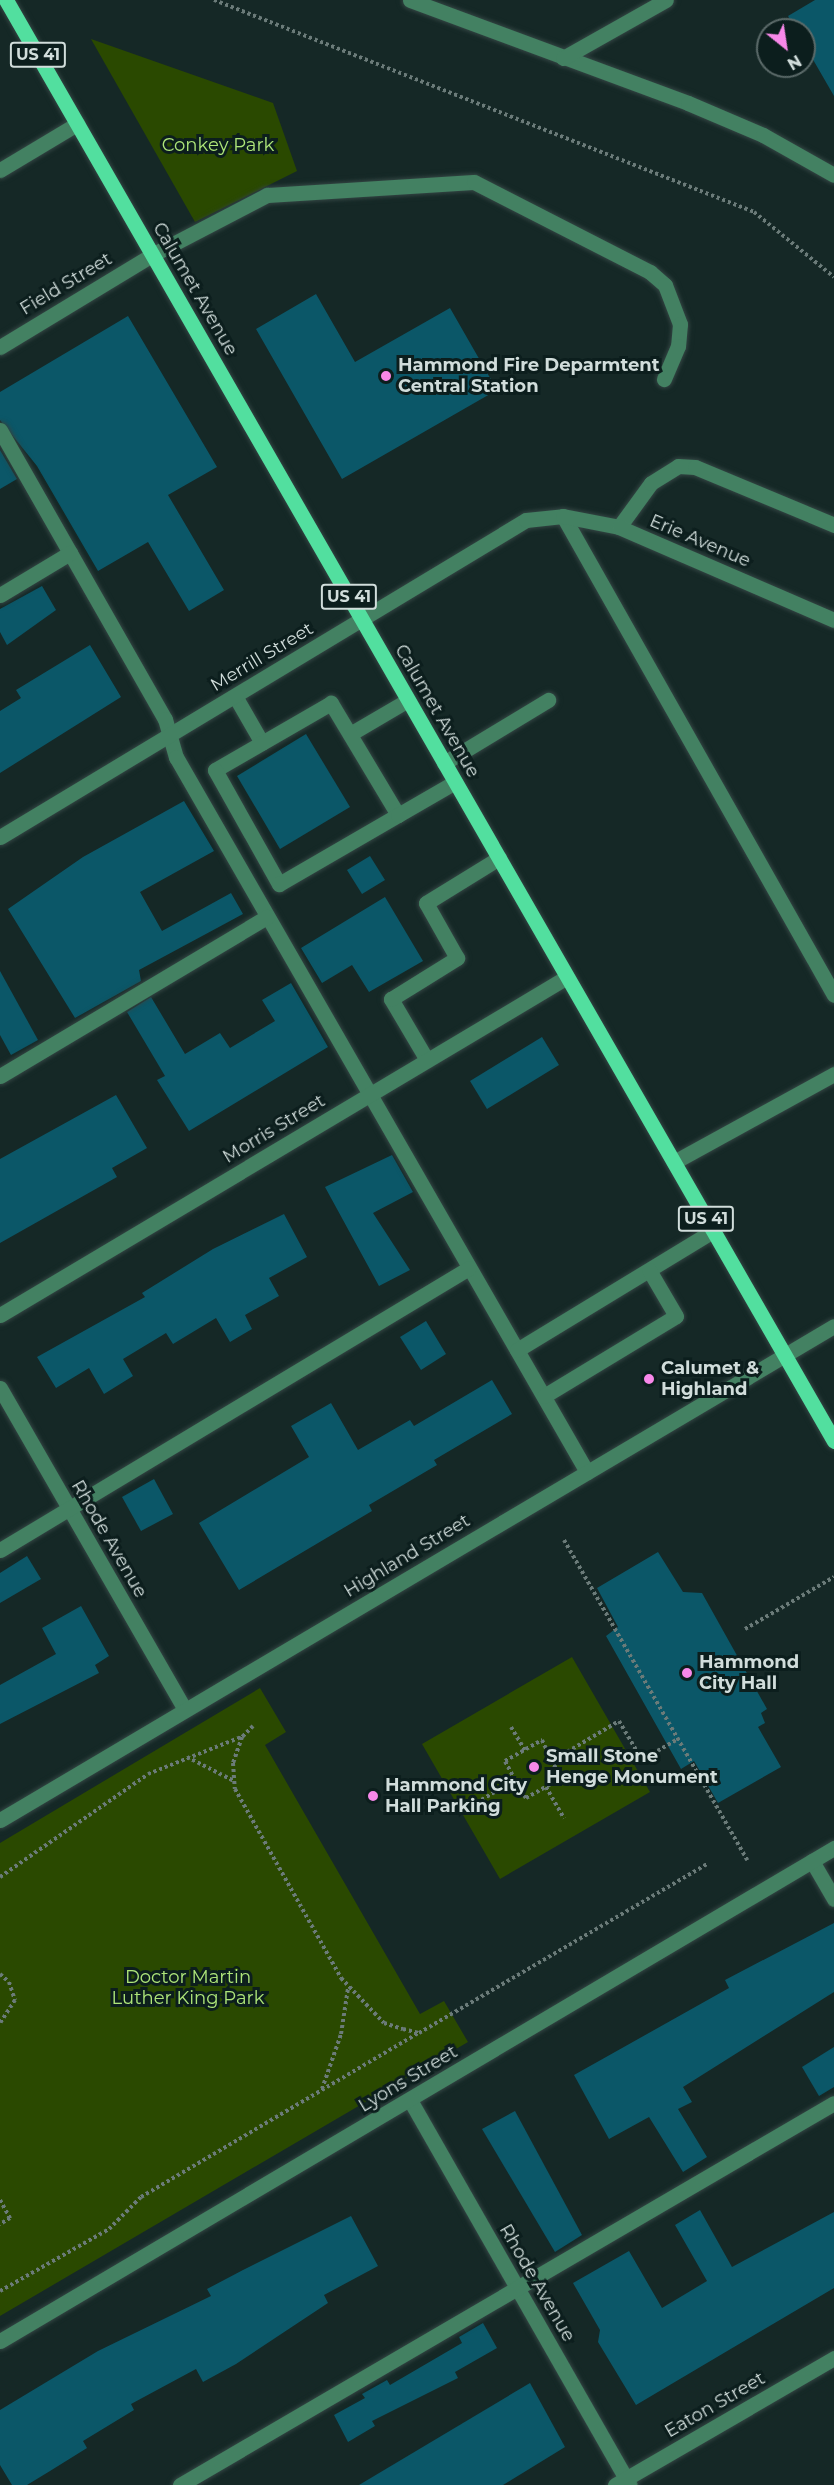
<!DOCTYPE html>
<html>
<head>
<meta charset="utf-8">
<style>
  body { margin:0 }
  #map { position:relative; width:834px; height:2485px; overflow:hidden; background:#152826; font-family:Montserrat,sans-serif }
  div>[style] { position:absolute }
  .green>* { inset:0; background:#2a4900 }
  .building>* { inset:0; background:#0b5768 }
  .path>* { height:4px; margin-top:-2px; transform-origin:0; background:repeating-linear-gradient(90deg,#6b7b79 0 3px,transparent 0 6px) }
  .roads { filter:drop-shadow(0 0 2px #334543) drop-shadow(0 0 2px #334543) }
  .minor>* { height:15px; margin:-7.5px; padding:0 7.5px; transform-origin:7.5px; border-radius:7.5px; background:#438162 }
  .major>* { height:15px; margin:-7.5px; padding:0 7.5px; transform-origin:7.5px; border-radius:7.5px; background:#52df9f }
  .dots>* { width:16px; height:16px; translate:-50% -50%; box-sizing:border-box; border:3px solid #0c1e1d; border-radius:50% }
  span { translate:-50% -50%; white-space:nowrap; text-align:center; line-height:1.15; -webkit-text-stroke:6px #0c1e1d; paint-order:stroke }
  .shield-label span { padding:2px 4px; background:#0c1e1d; border:2px solid; border-radius:4px; -webkit-text-stroke-width:0 }
  .shield-label { font-size:16px; color:#d1dddb; font-weight:700 }
  .park-label { font-size:18px; color:#aee679 }
  .street-label { font-size:18px; color:#d1dddb }
  .poi-label { font-size:18px; color:#d1dddb; font-weight:700 }
  .left { translate:0 -50%; text-align:left }
  .north { position:absolute; left:756px; top:18px; width:60px; height:60px; box-sizing:border-box; background:#0c1e1d; border:2px solid #5b6a69; border-radius:50%; rotate:150deg; font-size:16px; font-weight:700; line-height:24px; text-align:center; color:#d1dddb }
  .north::after { content:''; display:block; margin:auto; width:21px; height:27px; background:#f888e9; clip-path:polygon(50% 0,100% 100%,50% 72%,0 100%) }
</style>
</head>
<body>
<div id="map">
  <div class="green">
    <div style="clip-path:polygon(91px 39px,273px 103px,297px 171px,195px 222px)"></div>
    <div style="clip-path:polygon(572px 1657px,650px 1792px,500px 1879px,422px 1744px)"></div>
    <div style="clip-path:polygon(260px 1688px,286px 1732px,265px 1745px,420px 2014px,444px 2001px,468px 2042px,0 2316px,0 1843px)"></div>
  </div>
  <div class="building">
    <div style="clip-path:polygon(815px 0,834px 0,834px 96px,804px 44px,804px 30px,796px 30px,788px 16px)"></div>
    <div style="clip-path:polygon(316px 294px,355px 362px,450px 308px,497px 390px,342px 479px,256px 329px)"></div>
    <div style="clip-path:polygon(128px 316px,217px 467px,168px 495px,224px 590px,189px 611px,148px 542px,98px 571px,37px 466px,0 420px,0 392px)"></div>
    <div style="clip-path:polygon(0 450px,17px 479px,0 489px)"></div>
    <div style="clip-path:polygon(42px 586px,56px 610px,7px 645px,0 632px,0 609px)"></div>
    <div style="clip-path:polygon(90px 645px,121px 697px,0 773px,0 711px,21px 698px,16px 690px)"></div>
    <div style="clip-path:polygon(306px 734px,350px 807px,280px 849px,237px 776px)"></div>
    <div style="clip-path:polygon(184px 801px,214px 851px,140px 892px,162px 931px,231px 893px,243px 914px,139px 970px,141px 981px,75px 1018px,8px 909px,83px 857px)"></div>
    <div style="clip-path:polygon(370px 856px,385px 880px,362px 894px,347px 870px)"></div>
    <div style="clip-path:polygon(385px 897px,423px 961px,369px 992px,352px 965px,322px 983px,301px 948px)"></div>
    <div style="clip-path:polygon(0 971px,38px 1040px,11px 1055px,0 1035px)"></div>
    <div style="clip-path:polygon(291px 983px,328px 1047px,189px 1131px,157px 1080px,165px 1076px,127px 1012px,151px 997px,185px 1054px,220px 1033px,230px 1048px,275px 1021px,262px 1000px)"></div>
    <div style="clip-path:polygon(542px 1037px,559px 1065px,487px 1109px,470px 1081px)"></div>
    <div style="clip-path:polygon(116px 1095px,147px 1148px,112px 1168px,117px 1177px,0 1243px,0 1159px)"></div>
    <div style="clip-path:polygon(392px 1155px,413px 1192px,373px 1213px,410px 1270px,379px 1286px,325px 1187px)"></div>
    <div style="clip-path:polygon(284px 1214px,307px 1257px,269px 1278px,279px 1296px,245px 1315px,252px 1329px,230px 1342px,216px 1318px,173px 1344px,166px 1333px,123px 1359px,133px 1376px,104px 1394px,89px 1368px,56px 1388px,37px 1357px,145px 1297px,142px 1293px,213px 1249px)"></div>
    <div style="clip-path:polygon(426px 1321px,446px 1354px,421px 1370px,400px 1337px)"></div>
    <div style="clip-path:polygon(492px 1380px,512px 1414px,434px 1460px,437px 1465px,369px 1505px,372px 1511px,239px 1590px,199px 1523px,309px 1457px,291px 1426px,331px 1403px,358px 1450px,410px 1420px,414px 1426px)"></div>
    <div style="clip-path:polygon(154px 1479px,173px 1514px,141px 1531px,122px 1497px)"></div>
    <div style="clip-path:polygon(658px 1552px,683px 1592px,702px 1593px,767px 1709px,761px 1713px,765px 1723px,758px 1727px,781px 1767px,718px 1803px,694px 1761px,681px 1769px,606px 1636px,618px 1627px,597px 1588px)"></div>
    <div style="clip-path:polygon(27px 1556px,41px 1579px,0 1603px,0 1573px)"></div>
    <div style="clip-path:polygon(81px 1606px,109px 1656px,95px 1665px,99px 1673px,0 1724px,0 1685px,56px 1654px,42px 1628px)"></div>
    <div style="clip-path:polygon(834px 1923px,834px 1992px,683px 2087px,692px 2102px,678px 2109px,707px 2157px,683px 2172px,649px 2117px,609px 2139px,574px 2075px,729px 1988px,725px 1980px)"></div>
    <div style="clip-path:polygon(834px 2047px,834px 2087px,819px 2096px,802px 2067px)"></div>
    <div style="clip-path:polygon(515px 2111px,582px 2235px,555px 2252px,482px 2129px)"></div>
    <div style="clip-path:polygon(700px 2210px,732px 2267px,834px 2212px,834px 2288px,636px 2405px,598px 2342px,600px 2330px,573px 2283px,629px 2251px,662px 2308px,707px 2281px,675px 2225px)"></div>
    <div style="clip-path:polygon(351px 2216px,378px 2266px,324px 2295px,328px 2303px,236px 2364px,203px 2382px,196px 2369px,131px 2404px,134px 2410px,83px 2441px,87px 2448px,50px 2471px,27px 2485px,12px 2485px,0 2465px,0 2410px,98px 2351px,211px 2296px,207px 2289px,243px 2270px)"></div>
    <div style="clip-path:polygon(483px 2323px,497px 2348px,455px 2372px,458px 2378px,372px 2421px,375px 2426px,348px 2442px,334px 2415px,365px 2398px,362px 2394px,387px 2380px,390px 2385px,462px 2343px,459px 2337px)"></div>
    <div style="clip-path:polygon(530px 2383px,565px 2447px,503px 2485px,359px 2485px)"></div>
  </div>
  <div class="path">
    <div style="left:214px;top:0;width:580px;rotate:21.43deg"></div>
    <div style="left:754px;top:212px;width:103px;rotate:39.1deg"></div>
    <div style="left:564px;top:1540px;width:369px;rotate:60.2deg"></div>
    <div style="left:745px;top:1629px;width:103px;rotate:-30.3deg"></div>
    <div style="left:253px;top:1726px;width:16px;rotate:135deg"></div>
    <div style="left:242px;top:1737px;width:28px;rotate:109deg"></div>
    <div style="left:233px;top:1763px;width:26px;rotate:86deg"></div>
    <div style="left:235px;top:1789px;width:217px;rotate:60.7deg"></div>
    <div style="left:341px;top:1978px;width:62px;rotate:46.3deg"></div>
    <div style="left:384px;top:2023px;width:20px;rotate:18deg"></div>
    <div style="left:403px;top:2029px;width:16px;rotate:14deg"></div>
    <div style="left:419px;top:2033px;width:334px;rotate:-30.4deg"></div>
    <div style="left:511px;top:1727px;width:27px;rotate:59deg"></div>
    <div style="left:187px;top:1757px;width:53px;rotate:27.1deg"></div>
    <div style="left:515px;top:1780px;width:21px;rotate:-118deg"></div>
    <div style="left:505px;top:1761px;width:43px;rotate:-29.6deg"></div>
    <div style="left:542px;top:1740px;width:23px;rotate:65deg"></div>
    <div style="left:546px;top:1787px;width:36px;rotate:60deg"></div>
    <div style="left:461px;top:1812px;width:63px;rotate:-30.7deg"></div>
    <div style="left:515px;top:1780px;width:21px;rotate:59deg"></div>
    <div style="left:526px;top:1798px;width:40px;rotate:-29.7deg"></div>
    <div style="left:561px;top:1778px;width:19px;rotate:-118deg"></div>
    <div style="left:552px;top:1761px;width:78px;rotate:-30.8deg"></div>
    <div style="left:619px;top:1721px;width:45px;rotate:59.5deg"></div>
    <div style="left:642px;top:1760px;width:42px;rotate:-30.3deg"></div>
    <div style="left:0;top:1877px;width:180px;rotate:-34.8deg"></div>
    <div style="left:148px;top:1774px;width:100px;rotate:-21.7deg"></div>
    <div style="left:0;top:1974px;width:12px;rotate:42deg"></div>
    <div style="left:9px;top:1982px;width:19px;rotate:72deg"></div>
    <div style="left:15px;top:2000px;width:27px;rotate:123deg"></div>
    <div style="left:322px;top:2089px;width:58px;rotate:-70.9deg"></div>
    <div style="left:341px;top:2034px;width:47px;rotate:-81.3deg"></div>
    <div style="left:0;top:2200px;width:21px;rotate:61deg"></div>
    <div style="left:10px;top:2218px;width:12px;rotate:149deg"></div>
    <div style="left:0;top:2291px;width:125px;rotate:-29.6deg"></div>
    <div style="left:109px;top:2229px;width:45px;rotate:-45deg"></div>
    <div style="left:141px;top:2197px;width:322px;rotate:-30.6deg"></div>
  </div>
  <div class="roads">
    <div class="minor">
      <div style="left:410px;top:0;width:296px;rotate:20.3deg"></div>
      <div style="left:688px;top:103px;width:82px;rotate:23.1deg"></div>
      <div style="left:763px;top:135px;width:81px;rotate:29.4deg"></div>
      <div style="left:563px;top:58px;width:118px;rotate:-29.4deg"></div>
      <div style="left:0;top:170px;width:90px;rotate:-30.9deg"></div>
      <div style="left:0;top:347px;width:178px;rotate:-31.2deg"></div>
      <div style="left:152px;top:255px;width:130px;rotate:-27.6deg"></div>
      <div style="left:267px;top:195px;width:207px;rotate:-3.6deg"></div>
      <div style="left:474px;top:182px;width:198px;rotate:27.1deg"></div>
      <div style="left:650px;top:272px;width:20px;rotate:41deg"></div>
      <div style="left:665px;top:285px;width:42px;rotate:69deg"></div>
      <div style="left:680px;top:324px;width:22px;rotate:95deg"></div>
      <div style="left:678px;top:346px;width:36px;rotate:113deg"></div>
      <div style="left:0;top:430px;width:333px;rotate:60.3deg"></div>
      <div style="left:165px;top:719px;width:40px;rotate:74deg"></div>
      <div style="left:176px;top:757px;width:825px;rotate:60.11deg"></div>
      <div style="left:563px;top:516px;width:550px;rotate:60.5deg"></div>
      <div style="left:619px;top:527px;width:54px;rotate:-54deg"></div>
      <div style="left:651px;top:483px;width:32px;rotate:-32deg"></div>
      <div style="left:678px;top:466px;width:17px;rotate:3deg"></div>
      <div style="left:695px;top:467px;width:151px;rotate:22.6deg"></div>
      <div style="left:0;top:595px;width:82px;rotate:-31deg"></div>
      <div style="left:235px;top:696px;width:54px;rotate:60.1deg"></div>
      <div style="left:350px;top:734px;width:67px;rotate:-30.4deg"></div>
      <div style="left:444px;top:763px;width:122px;rotate:-31.2deg"></div>
      <div style="left:398px;top:815px;width:131px;rotate:-120.9deg"></div>
      <div style="left:331px;top:703px;width:134px;rotate:150deg"></div>
      <div style="left:215px;top:770px;width:131px;rotate:60.7deg"></div>
      <div style="left:279px;top:884px;width:138px;rotate:-30.1deg"></div>
      <div style="left:398px;top:815px;width:66px;rotate:-30.1deg"></div>
      <div style="left:0;top:837px;width:614px;rotate:-31.08deg"></div>
      <div style="left:526px;top:520px;width:37px;rotate:-6deg"></div>
      <div style="left:563px;top:516px;width:57px;rotate:11.1deg"></div>
      <div style="left:619px;top:527px;width:234px;rotate:23.4deg"></div>
      <div style="left:427px;top:1060px;width:71px;rotate:-120.5deg"></div>
      <div style="left:391px;top:999px;width:78px;rotate:-31.8deg"></div>
      <div style="left:457px;top:958px;width:63px;rotate:-119.4deg"></div>
      <div style="left:426px;top:903px;width:86px;rotate:-31.7deg"></div>
      <div style="left:0;top:1076px;width:311px;rotate:-30.8deg"></div>
      <div style="left:674px;top:1162px;width:183px;rotate:-28.8deg"></div>
      <div style="left:0;top:1315px;width:660px;rotate:-30.8deg"></div>
      <div style="left:517px;top:1350px;width:229px;rotate:-31.3deg"></div>
      <div style="left:0;top:1388px;width:371px;rotate:60.1deg"></div>
      <div style="left:544px;top:1396px;width:154px;rotate:-31.2deg"></div>
      <div style="left:676px;top:1316px;width:53px;rotate:-120.4deg"></div>
      <div style="left:0;top:1550px;width:547px;rotate:-31.02deg"></div>
      <div style="left:0;top:1820px;width:969px;rotate:-30.64deg"></div>
      <div style="left:812px;top:1861px;width:44px;rotate:59.9deg"></div>
      <div style="left:410px;top:2100px;width:443px;rotate:60.3deg"></div>
      <div style="left:0;top:2341px;width:969px;rotate:-30.59deg"></div>
      <div style="left:180px;top:2485px;width:757px;rotate:-30.29deg"></div>
      <div style="left:615px;top:2485px;width:253px;rotate:-30.1deg"></div>
    </div>
    <div class="major">
      <div style="left:6px;top:0;width:1662px;rotate:60.12deg"></div>
    </div>
  </div>
  <div class="dots">
    <div style="left:386px;top:376px;background:#f888e9"></div>
    <div style="left:649px;top:1379px;background:#f888e9"></div>
    <div style="left:687px;top:1673px;background:#f888e9"></div>
    <div style="left:534px;top:1767px;background:#f888e9"></div>
    <div style="left:373px;top:1796px;background:#f888e9"></div>
  </div>
  <div class="shield-label">
    <span style="left:38px;top:55px">US 41</span>
    <span style="left:349px;top:597px">US 41</span>
    <span style="left:706px;top:1219px">US 41</span>
  </div>
  <div class="park-label">
    <span style="left:218px;top:145px">Conkey Park</span>
    <span style="left:188px;top:1988px">Doctor Martin<br>Luther King Park</span>
  </div>
  <div class="street-label">
    <span style="left:66px;top:284px;rotate:-31deg">Field Street</span>
    <span style="left:195px;top:289px;rotate:60deg">Calumet Avenue</span>
    <span style="left:700px;top:541px;rotate:23deg">Erie Avenue</span>
    <span style="left:262px;top:657px;rotate:-31deg">Merrill Street</span>
    <span style="left:437px;top:711px;rotate:60deg">Calumet Avenue</span>
    <span style="left:274px;top:1129px;rotate:-31deg">Morris Street</span>
    <span style="left:109px;top:1539px;rotate:60deg">Rhode Avenue</span>
    <span style="left:407px;top:1556px;rotate:-31deg">Highland Street</span>
    <span style="left:408px;top:2079px;rotate:-31deg">Lyons Street</span>
    <span style="left:537px;top:2283px;rotate:60deg">Rhode Avenue</span>
    <span style="left:715px;top:2405px;rotate:-30deg">Eaton Street</span>
  </div>
  <div class="poi-label">
    <span class="left" style="left:398px;top:376px">Hammond Fire Deparmtent<br>Central Station</span>
    <span class="left" style="left:661px;top:1379px">Calumet &amp;<br>Highland</span>
    <span class="left" style="left:699px;top:1673px">Hammond<br>City Hall</span>
    <span class="left" style="left:546px;top:1767px">Small Stone<br>Henge Monument</span>
    <span class="left" style="left:385px;top:1796px">Hammond City<br>Hall Parking</span>
  </div>
  <div class="north">N</div>
</div>
</body>
</html>
